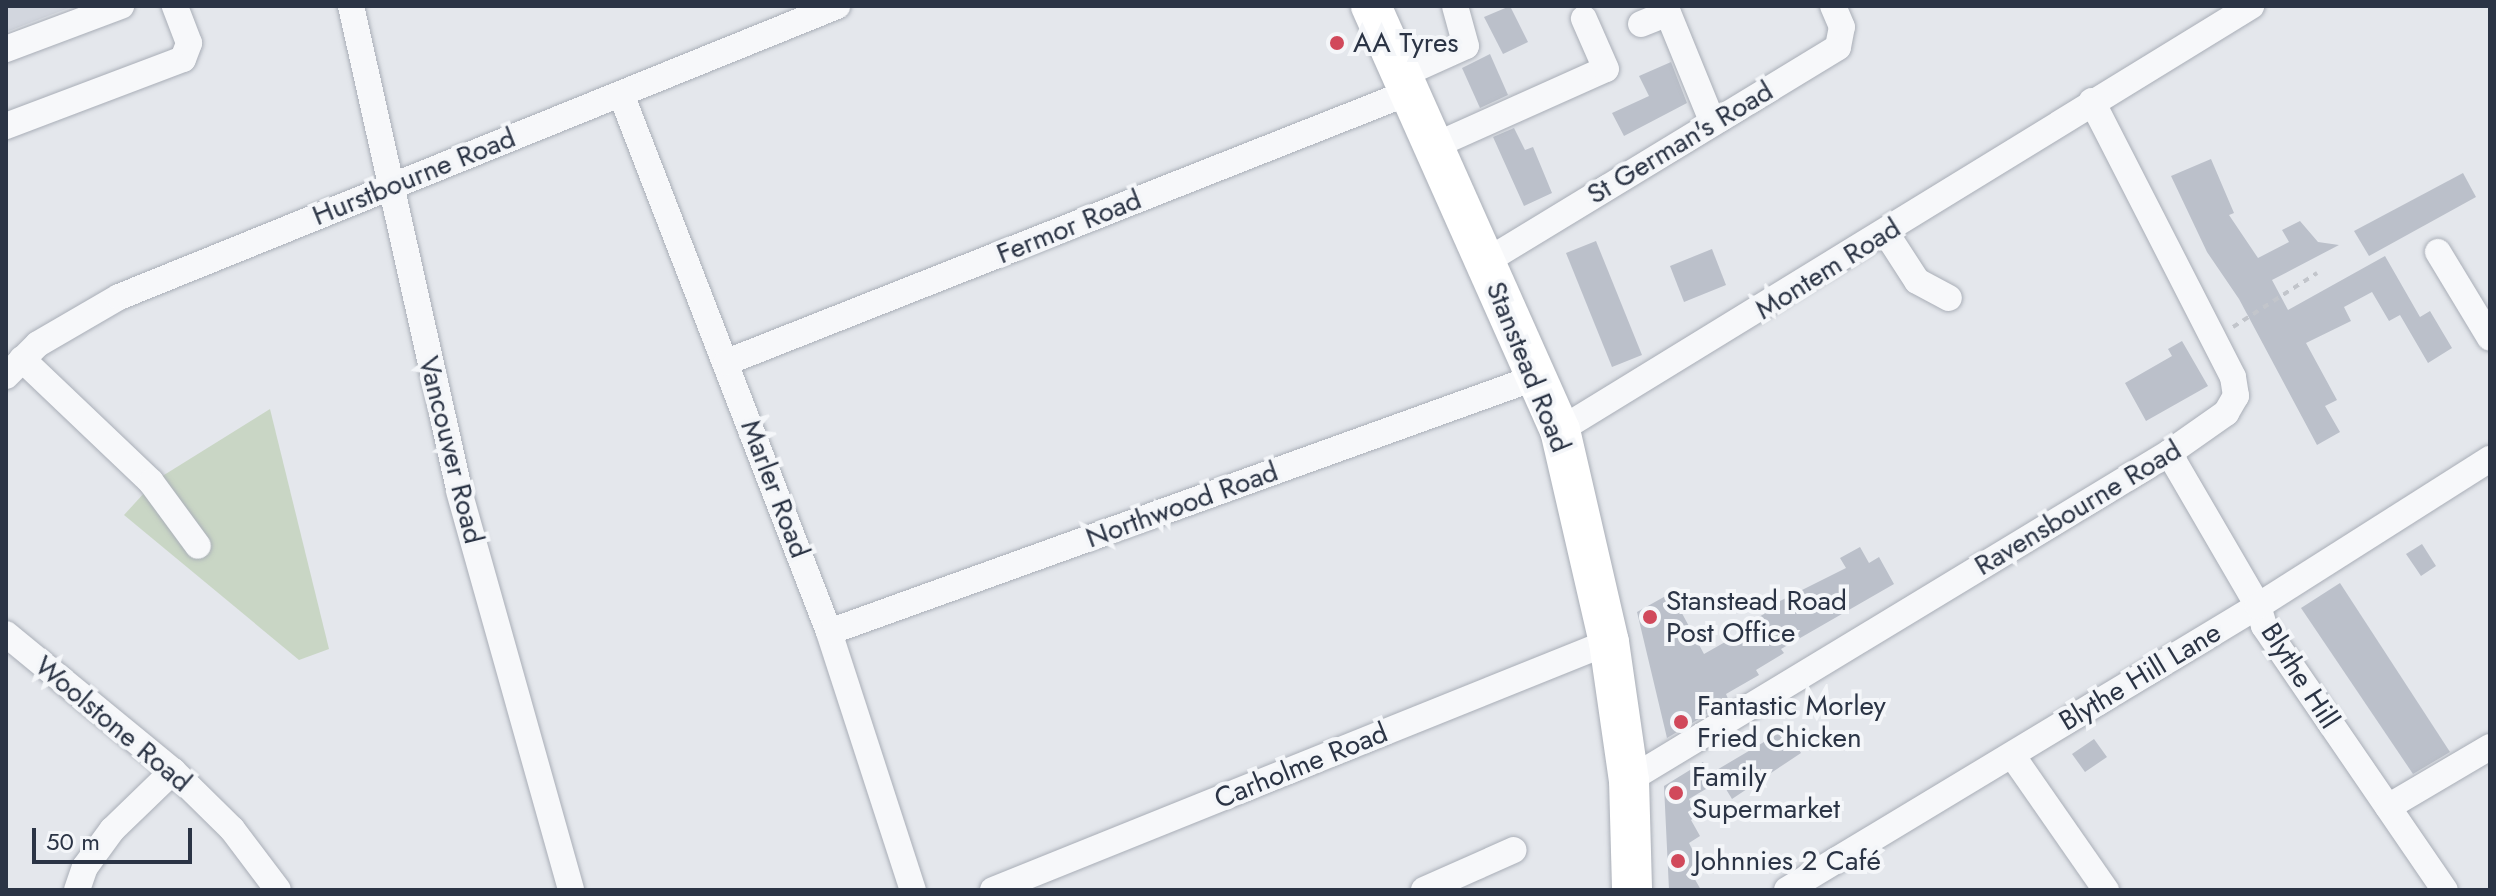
<!DOCTYPE html>
<html>
<head>
<meta charset="utf-8">
<style>
  body { margin:0 }
  #map { position:relative; width:2496px; height:896px; overflow:hidden; background:#e4e7ec; font-family:Jost,sans-serif }
  div>[style] { position:absolute }
  .built>* { inset:0; background:#d2d6de }
  .green>* { inset:0; background:#c9d6c5 }
  .building>* { inset:0; background:#bbc0ca }
  .path>* { height:4px; margin-top:-2px; transform-origin:0; background:repeating-linear-gradient(90deg,#c2c5cb 0 6px,transparent 0 12px) }
  .roads { filter:drop-shadow(0 0 2px #a9aeb7) drop-shadow(0 0 2px #a9aeb7) }
  .minor>* { height:26px; margin:-13px; padding:0 13px; transform-origin:13px; border-radius:13px; background:#f7f8fa }
  .highway>* { height:40px; margin:-20px; padding:0 20px; transform-origin:20px; border-radius:20px; background:#fff }
  .dots>* { width:22px; height:22px; translate:-50% -50%; box-sizing:border-box; border:4px solid #f4f6f9; border-radius:50% }
  span { translate:-50% -50%; white-space:nowrap; text-align:center; line-height:1.15; -webkit-text-stroke:8px #f4f6f9; paint-order:stroke }
  .poi-label { font-size:28px; color:#2b3445 }
  .left { translate:0 -50%; text-align:left }
  .street-label { font-size:28px; color:#2b3445 }
  .frame { position:absolute; inset:0; border:8px solid #2b3445; pointer-events:none }
  .scale { position:absolute; left:32px; top:828px; width:160px; height:36px; box-sizing:border-box; border:4px solid #2b3445; border-top:0; padding-left:10px; font-size:24px; line-height:28px; white-space:nowrap; color:#2b3445; -webkit-text-stroke:6px #f4f6f9; paint-order:stroke }
</style>
</head>
<body>
<div id="map">
  <div class="built">
    <div style="clip-path:polygon(6px 6px,74px 6px,6px 32px)"></div>
  </div>
  <div class="green">
    <div style="clip-path:polygon(270px 409px,329px 649px,299px 660px,124px 515px,156px 480px)"></div>
  </div>
  <div class="building">
    <div style="clip-path:polygon(1510px 6px,1528px 42px,1503px 54px,1484px 17px)"></div>
    <div style="clip-path:polygon(1490px 54px,1508px 95px,1480px 108px,1462px 68px)"></div>
    <div style="clip-path:polygon(1671px 62px,1687px 103px,1624px 136px,1612px 113px,1649px 96px,1639px 76px)"></div>
    <div style="clip-path:polygon(1514px 128px,1525px 150px,1533px 147px,1552px 193px,1524px 206px,1493px 137px)"></div>
    <div style="clip-path:polygon(2211px 159px,2234px 213px,2229px 215px,2258px 258px,2289px 242px,2282px 230px,2300px 221px,2318px 242px,2339px 245px,2272px 280px,2288px 310px,2385px 256px,2420px 317px,2430px 311px,2452px 348px,2428px 363px,2400px 315px,2389px 321px,2372px 292px,2344px 307px,2351px 321px,2306px 343px,2337px 400px,2325px 406px,2340px 432px,2317px 445px,2239px 299px,2207px 252px,2171px 176px)"></div>
    <div style="clip-path:polygon(2463px 173px,2476px 197px,2369px 256px,2354px 231px)"></div>
    <div style="clip-path:polygon(1596px 241px,1642px 355px,1612px 367px,1566px 253px)"></div>
    <div style="clip-path:polygon(1712px 249px,1726px 285px,1684px 302px,1670px 266px)"></div>
    <div style="clip-path:polygon(2182px 341px,2208px 386px,2146px 421px,2125px 383px,2172px 356px,2168px 349px)"></div>
    <div style="clip-path:polygon(2422px 544px,2436px 566px,2421px 576px,2406px 554px)"></div>
    <div style="clip-path:polygon(1860px 547px,1869px 563px,1879px 557px,1894px 584px,1781px 649px,1784px 653px,1756px 670px,1759px 675px,1726px 694px,1729px 701px,1667px 738px,1637px 612px,1671px 593px,1704px 654px,1741px 633px,1738px 629px,1764px 614px,1762px 610px,1846px 568px,1840px 558px)"></div>
    <div style="clip-path:polygon(2340px 583px,2450px 752px,2413px 774px,2301px 608px)"></div>
    <div style="clip-path:polygon(1786px 729px,1801px 753px,1732px 799px,1715px 771px)"></div>
    <div style="clip-path:polygon(2094px 739px,2107px 757px,2085px 772px,2072px 754px)"></div>
    <div style="clip-path:polygon(1703px 762px,1716px 783px,1689px 799px,1697px 815px,1691px 820px,1700px 836px,1689px 843px,1699px 863px,1689px 869px,1701px 890px,1669px 890px,1664px 786px)"></div>
  </div>
  <div class="path">
    <div style="left:2233px;top:327px;width:100px;rotate:-32.7deg"></div>
  </div>
  <div class="roads">
    <div class="minor">
      <div style="left:351px;top:6px;width:497px;rotate:77.4deg"></div>
      <div style="left:459px;top:491px;width:414px;rotate:74.3deg"></div>
      <div style="left:1641px;top:24px;width:29px;rotate:-22deg"></div>
      <div style="left:1668px;top:13px;width:119px;rotate:67.8deg"></div>
      <div style="left:6px;top:49px;width:123px;rotate:-20.5deg"></div>
      <div style="left:1402px;top:75px;width:70px;rotate:-24.4deg"></div>
      <div style="left:1466px;top:46px;width:41px;rotate:-105.4deg"></div>
      <div style="left:621px;top:94px;width:577px;rotate:68.86deg"></div>
      <div style="left:829px;top:632px;width:271px;rotate:72deg"></div>
      <div style="left:6px;top:126px;width:189px;rotate:-20.7deg"></div>
      <div style="left:183px;top:59px;width:17px;rotate:-69deg"></div>
      <div style="left:189px;top:43px;width:40px;rotate:-111deg"></div>
      <div style="left:1434px;top:146px;width:188px;rotate:-24.1deg"></div>
      <div style="left:1606px;top:69px;width:55px;rotate:-113.7deg"></div>
      <div style="left:1886px;top:233px;width:57px;rotate:57.1deg"></div>
      <div style="left:1917px;top:281px;width:36px;rotate:28deg"></div>
      <div style="left:2438px;top:252px;width:100px;rotate:58.8deg"></div>
      <div style="left:1485px;top:262px;width:413px;rotate:-31.3deg"></div>
      <div style="left:1838px;top:47px;width:20px;rotate:-79deg"></div>
      <div style="left:1842px;top:27px;width:23px;rotate:-113deg"></div>
      <div style="left:22px;top:359px;width:178px;rotate:43.6deg"></div>
      <div style="left:151px;top:482px;width:79px;rotate:53.7deg"></div>
      <div style="left:727px;top:362px;width:734px;rotate:-21.57deg"></div>
      <div style="left:6px;top:376px;width:45px;rotate:-45deg"></div>
      <div style="left:38px;top:344px;width:94px;rotate:-30.1deg"></div>
      <div style="left:119px;top:297px;width:775px;rotate:-22.06deg"></div>
      <div style="left:1560px;top:430px;width:811px;rotate:-31.53deg"></div>
      <div style="left:2169px;top:453px;width:177px;rotate:59.8deg"></div>
      <div style="left:2258px;top:606px;width:21px;rotate:73deg"></div>
      <div style="left:2264px;top:626px;width:320px;rotate:55.6deg"></div>
      <div style="left:829px;top:632px;width:749px;rotate:-19.81deg"></div>
      <div style="left:6px;top:634px;width:216px;rotate:39.4deg"></div>
      <div style="left:173px;top:771px;width:83px;rotate:44.5deg"></div>
      <div style="left:232px;top:829px;width:76px;rotate:53deg"></div>
      <div style="left:2012px;top:755px;width:165px;rotate:55.2deg"></div>
      <div style="left:1629px;top:780px;width:631px;rotate:-31.2deg"></div>
      <div style="left:2169px;top:453px;width:70px;rotate:-35.1deg"></div>
      <div style="left:2226px;top:413px;width:20px;rotate:-60deg"></div>
      <div style="left:2236px;top:396px;width:19px;rotate:-99deg"></div>
      <div style="left:2233px;top:377px;width:310px;rotate:-117.1deg"></div>
      <div style="left:2388px;top:807px;width:118px;rotate:-30.5deg"></div>
      <div style="left:77px;top:890px;width:24px;rotate:-71deg"></div>
      <div style="left:85px;top:867px;width:46px;rotate:-53.9deg"></div>
      <div style="left:112px;top:830px;width:85px;rotate:-44deg"></div>
      <div style="left:993px;top:890px;width:664px;rotate:-21.93deg"></div>
      <div style="left:1424px;top:890px;width:98px;rotate:-24deg"></div>
      <div style="left:1787px;top:890px;width:550px;rotate:-31.09deg"></div>
      <div style="left:2258px;top:606px;width:275px;rotate:-32.4deg"></div>
    </div>
    <div class="highway">
      <div style="left:1371px;top:6px;width:464px;rotate:66deg"></div>
      <div style="left:1560px;top:430px;width:218px;rotate:77deg"></div>
      <div style="left:1609px;top:642px;width:139px;rotate:81.8deg"></div>
      <div style="left:1629px;top:780px;width:110px;rotate:88.4deg"></div>
    </div>
  </div>
  <div class="dots">
    <div style="left:1337px;top:43px;background:#d1495b"></div>
    <div style="left:1650px;top:617px;background:#d1495b"></div>
    <div style="left:1681px;top:722px;background:#d1495b"></div>
    <div style="left:1676px;top:793px;background:#d1495b"></div>
    <div style="left:1678px;top:861px;background:#d1495b"></div>
  </div>
  <div class="poi-label">
    <span class="left" style="left:1353px;top:43px">AA Tyres</span>
    <span class="left" style="left:1666px;top:617px">Stanstead Road<br>Post Office</span>
    <span class="left" style="left:1697px;top:722px">Fantastic Morley<br>Fried Chicken</span>
    <span class="left" style="left:1692px;top:793px">Family<br>Supermarket</span>
    <span class="left" style="left:1694px;top:861px">Johnnies 2 Café</span>
  </div>
  <div class="street-label">
    <span style="left:1680px;top:143px;rotate:-31deg">St German's Road</span>
    <span style="left:414px;top:177px;rotate:-22deg">Hurstbourne Road</span>
    <span style="left:1069px;top:227px;rotate:-22deg">Fermor Road</span>
    <span style="left:1828px;top:269px;rotate:-32deg">Montem Road</span>
    <span style="left:1528px;top:367px;rotate:68deg">Stanstead Road</span>
    <span style="left:451px;top:450px;rotate:76deg">Vancouver Road</span>
    <span style="left:775px;top:489px;rotate:69deg">Marler Road</span>
    <span style="left:1182px;top:505px;rotate:-20deg">Northwood Road</span>
    <span style="left:2078px;top:508px;rotate:-31deg">Ravensbourne Road</span>
    <span style="left:2300px;top:676px;rotate:57deg">Blythe Hill</span>
    <span style="left:2140px;top:677px;rotate:-31deg">Blythe Hill Lane</span>
    <span style="left:113px;top:724px;rotate:40deg">Woolstone Road</span>
    <span style="left:1301px;top:766px;rotate:-22deg">Carholme Road</span>
  </div>
  <div class="frame"></div>
  <div class="scale">50 m</div>
</div>
</body>
</html>
